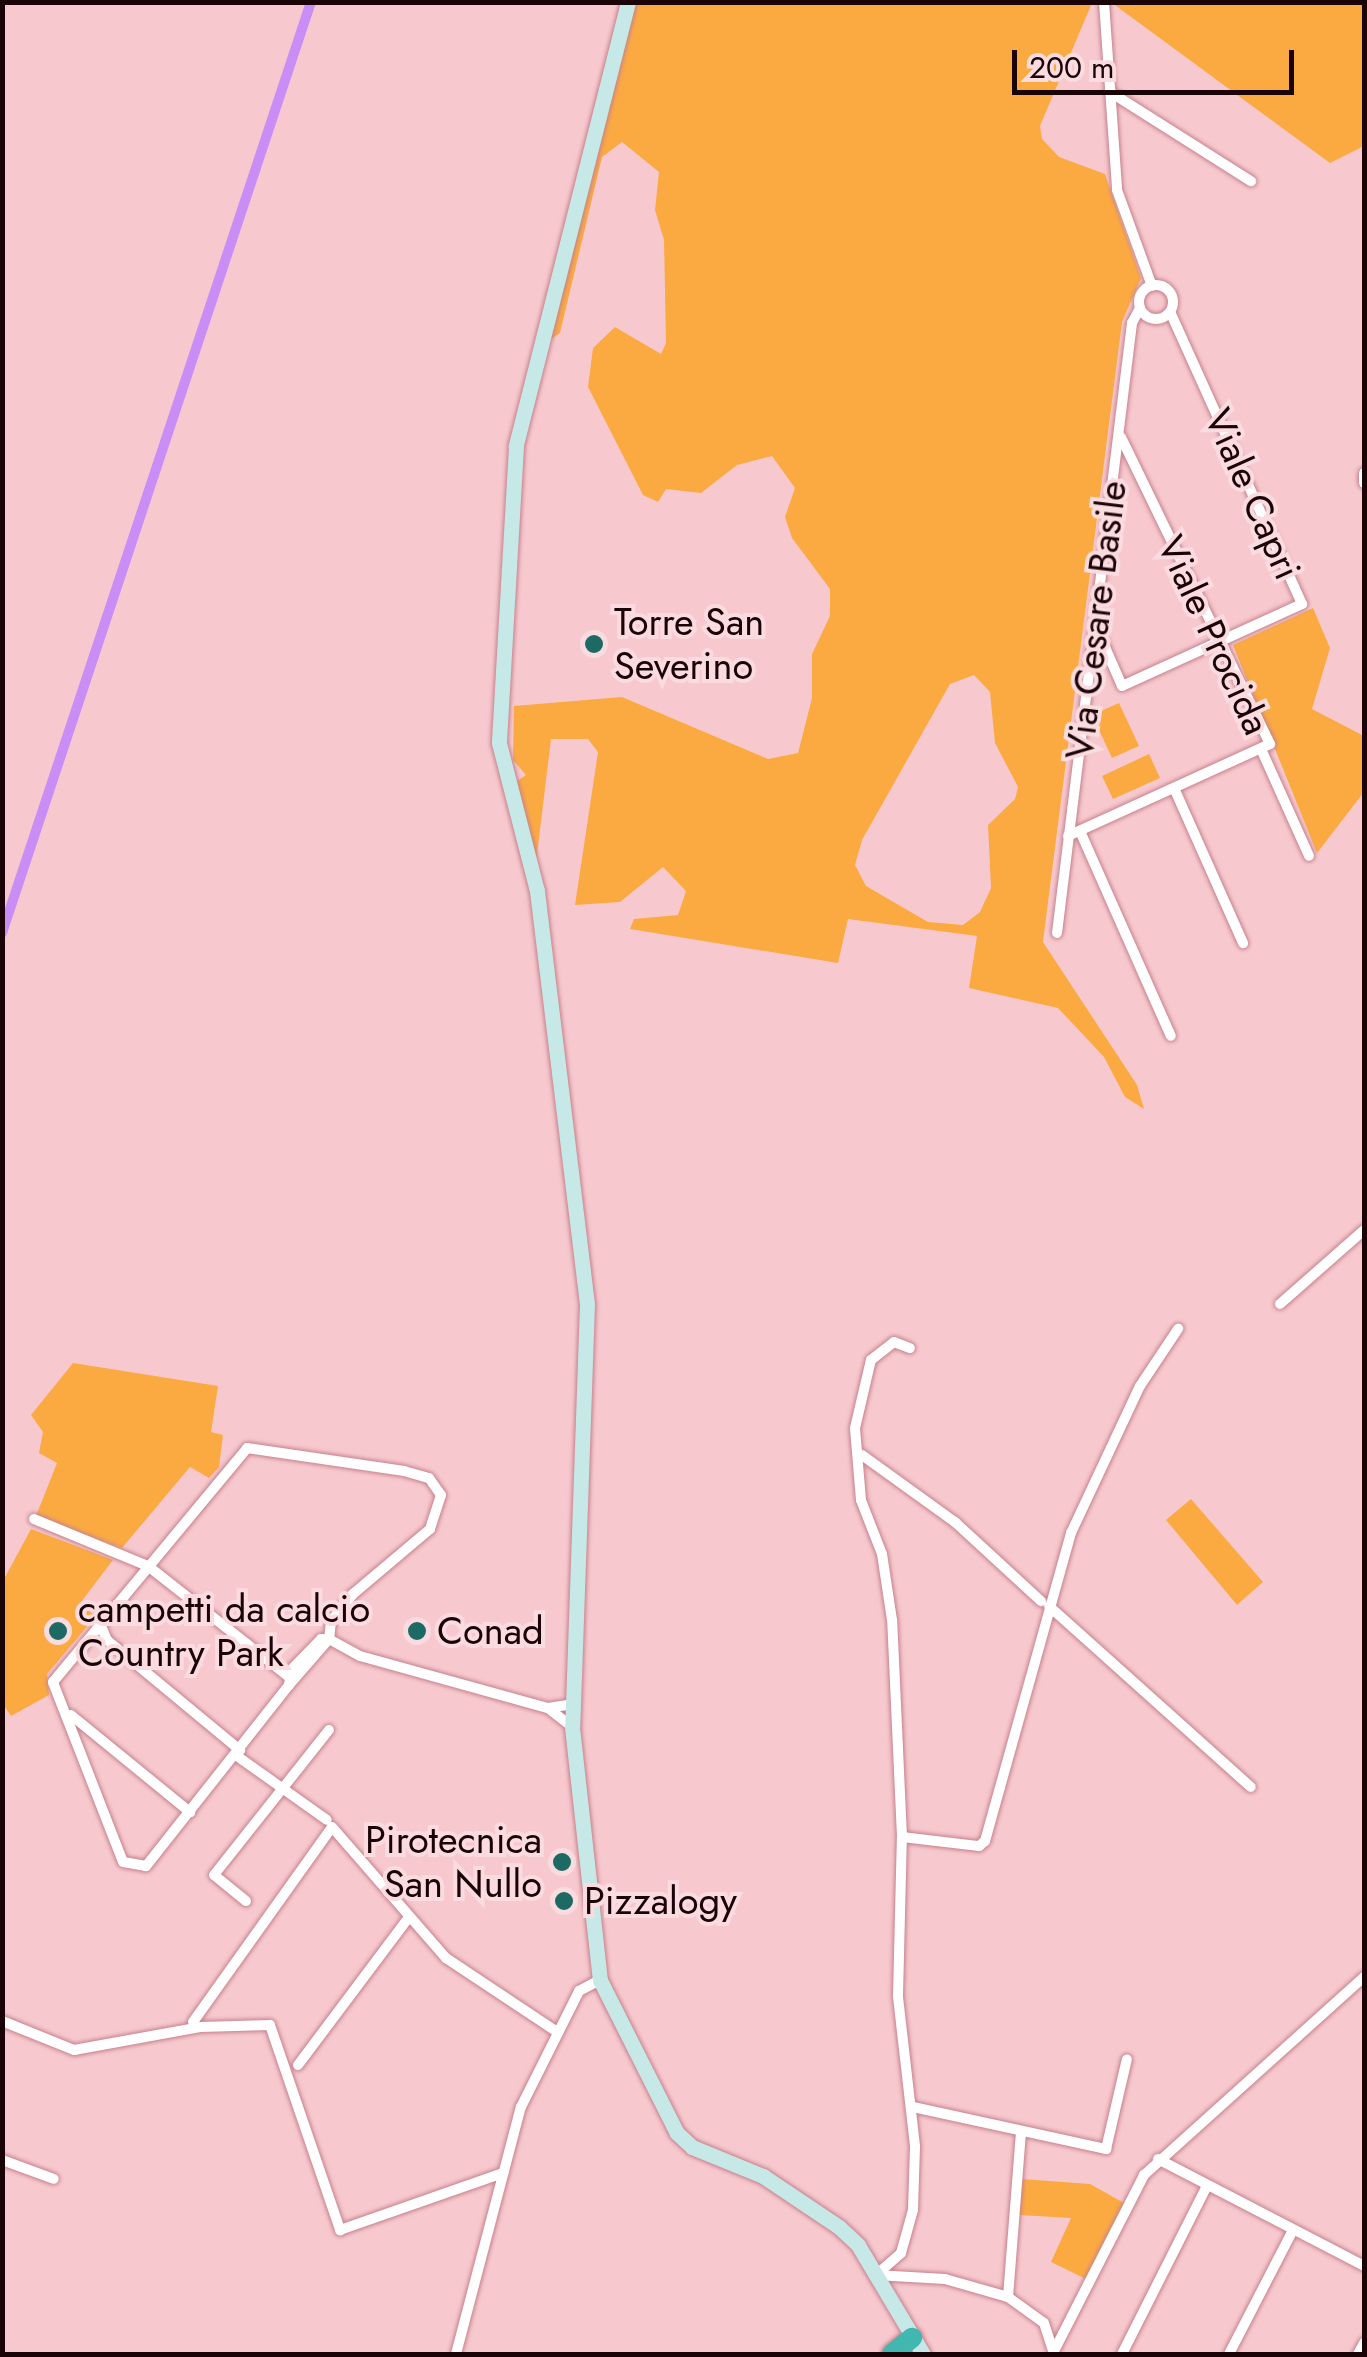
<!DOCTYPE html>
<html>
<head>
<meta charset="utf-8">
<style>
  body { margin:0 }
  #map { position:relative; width:1367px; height:2357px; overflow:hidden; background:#f7c9cf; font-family:Jost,sans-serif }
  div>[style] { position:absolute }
  .green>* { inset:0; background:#fbaa42 }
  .canal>* { height:10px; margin:-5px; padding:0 5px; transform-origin:5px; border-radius:5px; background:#c98ef6 }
  .roads { filter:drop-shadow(0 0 2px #c7818c) drop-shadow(0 0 2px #c7818c) }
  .street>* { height:10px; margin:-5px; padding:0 5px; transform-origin:5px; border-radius:5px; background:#fff }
  .street>.ring { margin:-5px; padding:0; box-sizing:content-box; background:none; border:10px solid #fff; border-radius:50% }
  .secondary>* { height:15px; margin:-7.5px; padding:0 7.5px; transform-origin:7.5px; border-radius:7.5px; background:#c6e9e7 }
  .highway>* { height:20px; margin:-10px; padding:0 10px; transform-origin:10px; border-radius:10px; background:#42b7b0 }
  .dots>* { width:28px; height:28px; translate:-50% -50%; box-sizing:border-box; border:5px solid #fadbdf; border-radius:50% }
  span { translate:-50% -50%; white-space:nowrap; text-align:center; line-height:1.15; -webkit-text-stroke:8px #fadbdf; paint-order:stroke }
  .street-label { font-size:38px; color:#1b0408 }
  .poi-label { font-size:38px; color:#1b0408 }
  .left { translate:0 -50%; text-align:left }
  .right { translate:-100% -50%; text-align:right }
  .frame { position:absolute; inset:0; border:5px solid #1b0408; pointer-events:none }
  .scale { position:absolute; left:1012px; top:50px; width:282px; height:45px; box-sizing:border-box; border:5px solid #1b0408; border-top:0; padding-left:12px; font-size:30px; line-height:35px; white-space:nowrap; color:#1b0408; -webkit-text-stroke:8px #fadbdf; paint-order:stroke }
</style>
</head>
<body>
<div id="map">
  <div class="green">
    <div style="clip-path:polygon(evenodd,632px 3px,1092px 3px,1040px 126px,1042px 139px,1059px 157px,1105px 174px,1141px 278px,1122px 322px,1043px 942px,1137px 1085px,1144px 1109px,1125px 1097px,1104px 1057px,1058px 1008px,969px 988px,977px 936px,848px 919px,838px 963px,630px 929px,634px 919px,678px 915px,686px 891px,663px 867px,620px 902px,575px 905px,598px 752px,588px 739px,551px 739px,536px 863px,517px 781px,526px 775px,513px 760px,514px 706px,622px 697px,768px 759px,798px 753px,812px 698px,812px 654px,830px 616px,830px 589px,792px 538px,785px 517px,795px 488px,772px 456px,737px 465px,701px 493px,666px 489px,658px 502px,643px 495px,588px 387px,593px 348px,615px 327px,661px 354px,666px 343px,664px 240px,655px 210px,659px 172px,622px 142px,602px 157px,560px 333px,544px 344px,632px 3px,974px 675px,990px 692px,995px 743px,1018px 787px,1015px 799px,988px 825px,991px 888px,980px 912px,963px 925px,928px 922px,866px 886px,855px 865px,862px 840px,950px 684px,974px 675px)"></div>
    <div style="clip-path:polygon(1112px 3px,1364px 3px,1364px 146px,1330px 163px)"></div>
    <div style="clip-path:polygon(1313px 608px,1330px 648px,1312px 709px,1364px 736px,1364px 792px,1317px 853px,1233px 645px)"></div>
    <div style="clip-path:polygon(1119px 703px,1139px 746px,1112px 758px,1092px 715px)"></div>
    <div style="clip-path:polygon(1149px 754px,1160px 778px,1113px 799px,1102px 776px)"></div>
    <div style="clip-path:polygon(73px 1363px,218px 1386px,211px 1432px,223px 1435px,219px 1467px,209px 1478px,190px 1467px,122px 1548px,36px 1516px,57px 1463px,39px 1453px,43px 1432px,31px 1415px)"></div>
    <div style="clip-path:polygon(1191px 1499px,1263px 1582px,1237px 1605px,1166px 1520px)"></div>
    <div style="clip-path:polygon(31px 1529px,113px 1560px,81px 1602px,95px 1617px,47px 1674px,49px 1695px,11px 1716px,3px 1704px,3px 1581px)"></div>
    <div style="clip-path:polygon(1022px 2179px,1090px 2184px,1124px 2203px,1086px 2279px,1051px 2262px,1071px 2218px,1019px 2215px)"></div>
  </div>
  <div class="canal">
    <div style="left:2px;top:933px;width:981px;rotate:-71.64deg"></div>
  </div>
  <div class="roads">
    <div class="street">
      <div style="left:1104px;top:2px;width:188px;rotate:86deg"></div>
      <div style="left:1117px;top:190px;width:102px;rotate:70deg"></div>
      <div style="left:1110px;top:92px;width:167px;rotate:32.3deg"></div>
      <div class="ring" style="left:1139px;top:285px;width:24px;height:24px"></div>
      <div style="left:1364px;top:473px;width:10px;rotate:90deg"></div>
      <div style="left:1098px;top:631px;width:60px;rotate:66.4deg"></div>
      <div style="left:1122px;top:686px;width:198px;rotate:-24.5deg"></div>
      <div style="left:1302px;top:604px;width:320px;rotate:-114.3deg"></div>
      <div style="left:1261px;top:749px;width:117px;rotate:65.8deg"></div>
      <div style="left:1174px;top:788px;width:170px;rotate:66deg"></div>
      <div style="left:1080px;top:831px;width:224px;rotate:66.1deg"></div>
      <div style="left:1068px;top:836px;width:222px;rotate:-24.5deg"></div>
      <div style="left:1270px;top:744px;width:341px;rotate:-115.9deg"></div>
      <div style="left:1057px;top:933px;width:615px;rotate:-82.99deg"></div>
      <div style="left:1132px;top:323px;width:17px;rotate:-62deg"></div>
      <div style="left:1280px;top:1304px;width:112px;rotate:-41.4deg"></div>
      <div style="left:862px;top:1455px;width:115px;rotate:35.8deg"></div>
      <div style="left:955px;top:1522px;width:117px;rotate:42.6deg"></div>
      <div style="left:34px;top:1519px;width:123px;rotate:22.4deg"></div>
      <div style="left:148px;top:1566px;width:178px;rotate:38.2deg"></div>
      <div style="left:1049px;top:1606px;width:271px;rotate:41.9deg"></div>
      <div style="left:100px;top:1623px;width:18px;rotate:68deg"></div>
      <div style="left:107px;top:1640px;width:173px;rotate:39.6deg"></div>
      <div style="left:321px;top:1639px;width:8px"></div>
      <div style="left:329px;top:1639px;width:61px;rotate:131deg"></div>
      <div style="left:289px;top:1685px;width:15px;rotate:-82deg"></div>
      <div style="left:291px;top:1670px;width:43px;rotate:-45.9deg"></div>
      <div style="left:289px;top:1685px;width:231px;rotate:128.3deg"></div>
      <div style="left:146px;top:1866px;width:23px;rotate:-170deg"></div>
      <div style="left:123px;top:1862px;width:193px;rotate:-111.3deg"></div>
      <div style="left:53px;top:1682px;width:304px;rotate:-50.3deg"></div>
      <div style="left:247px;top:1448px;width:159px;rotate:8.3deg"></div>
      <div style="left:404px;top:1471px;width:26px;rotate:16deg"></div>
      <div style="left:429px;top:1478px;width:21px;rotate:55deg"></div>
      <div style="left:441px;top:1495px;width:36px;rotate:108deg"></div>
      <div style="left:430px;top:1529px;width:101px;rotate:139.8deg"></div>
      <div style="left:353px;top:1594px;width:35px;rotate:129deg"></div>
      <div style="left:331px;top:1621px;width:18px;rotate:96deg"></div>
      <div style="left:329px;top:1639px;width:35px;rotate:29deg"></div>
      <div style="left:360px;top:1656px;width:195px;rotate:15.5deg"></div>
      <div style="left:548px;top:1708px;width:25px;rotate:-9deg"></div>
      <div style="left:548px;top:1708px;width:31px;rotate:38deg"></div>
      <div style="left:71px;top:1715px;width:154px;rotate:39.2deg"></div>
      <div style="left:237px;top:1756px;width:110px;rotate:35.4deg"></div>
      <div style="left:902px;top:1837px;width:78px;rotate:6.7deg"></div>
      <div style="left:979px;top:1846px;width:8px;rotate:-40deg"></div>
      <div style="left:985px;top:1841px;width:320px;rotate:-74.4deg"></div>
      <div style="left:1071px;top:1533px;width:162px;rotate:-64.9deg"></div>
      <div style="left:1140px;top:1386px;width:69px;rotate:-56.3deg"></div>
      <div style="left:246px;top:1901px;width:41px;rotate:-140.9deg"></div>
      <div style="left:214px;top:1875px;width:185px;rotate:-51.6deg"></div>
      <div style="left:2px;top:2021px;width:78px;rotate:21.9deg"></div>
      <div style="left:74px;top:2050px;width:128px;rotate:-10.3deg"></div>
      <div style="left:200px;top:2027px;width:70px;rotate:-1.6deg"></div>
      <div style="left:270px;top:2025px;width:217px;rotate:71.1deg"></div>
      <div style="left:340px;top:2230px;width:173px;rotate:-19.3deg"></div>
      <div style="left:193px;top:2022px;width:239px;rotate:-54.5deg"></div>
      <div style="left:332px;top:1827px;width:174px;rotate:49deg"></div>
      <div style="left:446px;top:1958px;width:132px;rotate:33.6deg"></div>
      <div style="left:298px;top:2065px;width:185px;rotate:-53.1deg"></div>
      <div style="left:913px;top:2107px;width:198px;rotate:12.3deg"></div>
      <div style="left:1106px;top:2149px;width:92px;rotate:-76.9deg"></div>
      <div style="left:1158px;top:2159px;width:232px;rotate:27.4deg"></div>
      <div style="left:2px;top:2160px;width:55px;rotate:20.1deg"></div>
      <div style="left:876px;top:2275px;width:33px;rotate:-41deg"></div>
      <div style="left:901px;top:2253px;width:45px;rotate:-74.4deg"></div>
      <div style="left:913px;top:2210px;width:64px;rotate:-88.2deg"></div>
      <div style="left:915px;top:2146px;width:151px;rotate:-96.5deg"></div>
      <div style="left:898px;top:1996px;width:159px;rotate:-88.6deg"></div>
      <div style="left:902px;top:1837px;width:217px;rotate:-92.6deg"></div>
      <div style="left:892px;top:1620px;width:67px;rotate:-98.6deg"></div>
      <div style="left:882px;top:1554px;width:58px;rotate:-111.3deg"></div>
      <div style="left:861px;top:1500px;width:72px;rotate:-94.8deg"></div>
      <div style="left:855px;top:1428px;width:70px;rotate:-76.8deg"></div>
      <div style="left:871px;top:1360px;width:29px;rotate:-38deg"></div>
      <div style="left:894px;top:1342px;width:17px;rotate:21deg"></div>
      <div style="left:876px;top:2275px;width:69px;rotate:3.3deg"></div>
      <div style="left:945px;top:2279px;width:66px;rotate:15.9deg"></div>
      <div style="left:1008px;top:2297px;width:44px;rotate:35.8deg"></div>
      <div style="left:1044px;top:2323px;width:33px;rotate:72deg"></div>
      <div style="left:1008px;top:2297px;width:166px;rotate:-85.5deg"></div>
      <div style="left:1054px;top:2351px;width:198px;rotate:-62.9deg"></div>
      <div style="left:1144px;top:2175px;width:296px;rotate:-42deg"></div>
      <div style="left:456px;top:2354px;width:255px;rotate:-75.3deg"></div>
      <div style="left:521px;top:2107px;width:130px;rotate:-63.4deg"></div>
      <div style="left:579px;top:1991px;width:24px;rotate:-28deg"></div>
      <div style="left:1122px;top:2354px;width:188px;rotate:-63.2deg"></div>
      <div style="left:1229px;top:2354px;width:135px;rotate:-62.7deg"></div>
      <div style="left:1358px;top:2354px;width:13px;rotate:-61deg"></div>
    </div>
    <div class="secondary">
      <div style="left:628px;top:2px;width:458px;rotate:104.2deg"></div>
      <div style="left:516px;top:446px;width:297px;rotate:93.3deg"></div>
      <div style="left:499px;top:743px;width:153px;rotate:75.6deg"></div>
      <div style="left:537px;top:891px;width:416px;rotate:83.1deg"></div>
      <div style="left:587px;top:1304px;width:423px;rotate:92deg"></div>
      <div style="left:572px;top:1727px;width:255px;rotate:83.7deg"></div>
      <div style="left:600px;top:1980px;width:171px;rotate:63.3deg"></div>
      <div style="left:677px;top:2133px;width:21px;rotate:43deg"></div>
      <div style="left:692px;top:2147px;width:77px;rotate:22.2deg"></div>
      <div style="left:763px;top:2176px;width:92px;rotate:33.9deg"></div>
      <div style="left:839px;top:2227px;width:26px;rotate:43deg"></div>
      <div style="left:858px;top:2245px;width:127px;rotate:59.2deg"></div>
    </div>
    <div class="highway">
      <div style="left:892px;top:2354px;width:26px;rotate:-39deg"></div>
    </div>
  </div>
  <div class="dots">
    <div style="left:594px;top:644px;background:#1d6964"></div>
    <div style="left:58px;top:1631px;background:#1d6964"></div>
    <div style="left:417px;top:1631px;background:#1d6964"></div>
    <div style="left:562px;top:1862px;background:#1d6964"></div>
    <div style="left:564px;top:1901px;background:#1d6964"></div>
  </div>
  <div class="street-label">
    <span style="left:1253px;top:494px;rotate:66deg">Viale Capri</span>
    <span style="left:1096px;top:620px;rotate:-83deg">Via Cesare Basile</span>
    <span style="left:1214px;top:635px;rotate:65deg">Viale Procida</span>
  </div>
  <div class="poi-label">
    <span class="left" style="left:614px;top:644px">Torre San<br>Severino</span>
    <span class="left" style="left:78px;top:1631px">campetti da calcio<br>Country Park</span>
    <span class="left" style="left:437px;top:1631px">Conad</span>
    <span class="right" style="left:542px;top:1862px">Pirotecnica<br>San Nullo</span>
    <span class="left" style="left:584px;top:1901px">Pizzalogy</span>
  </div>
  <div class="frame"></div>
  <div class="scale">200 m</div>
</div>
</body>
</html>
